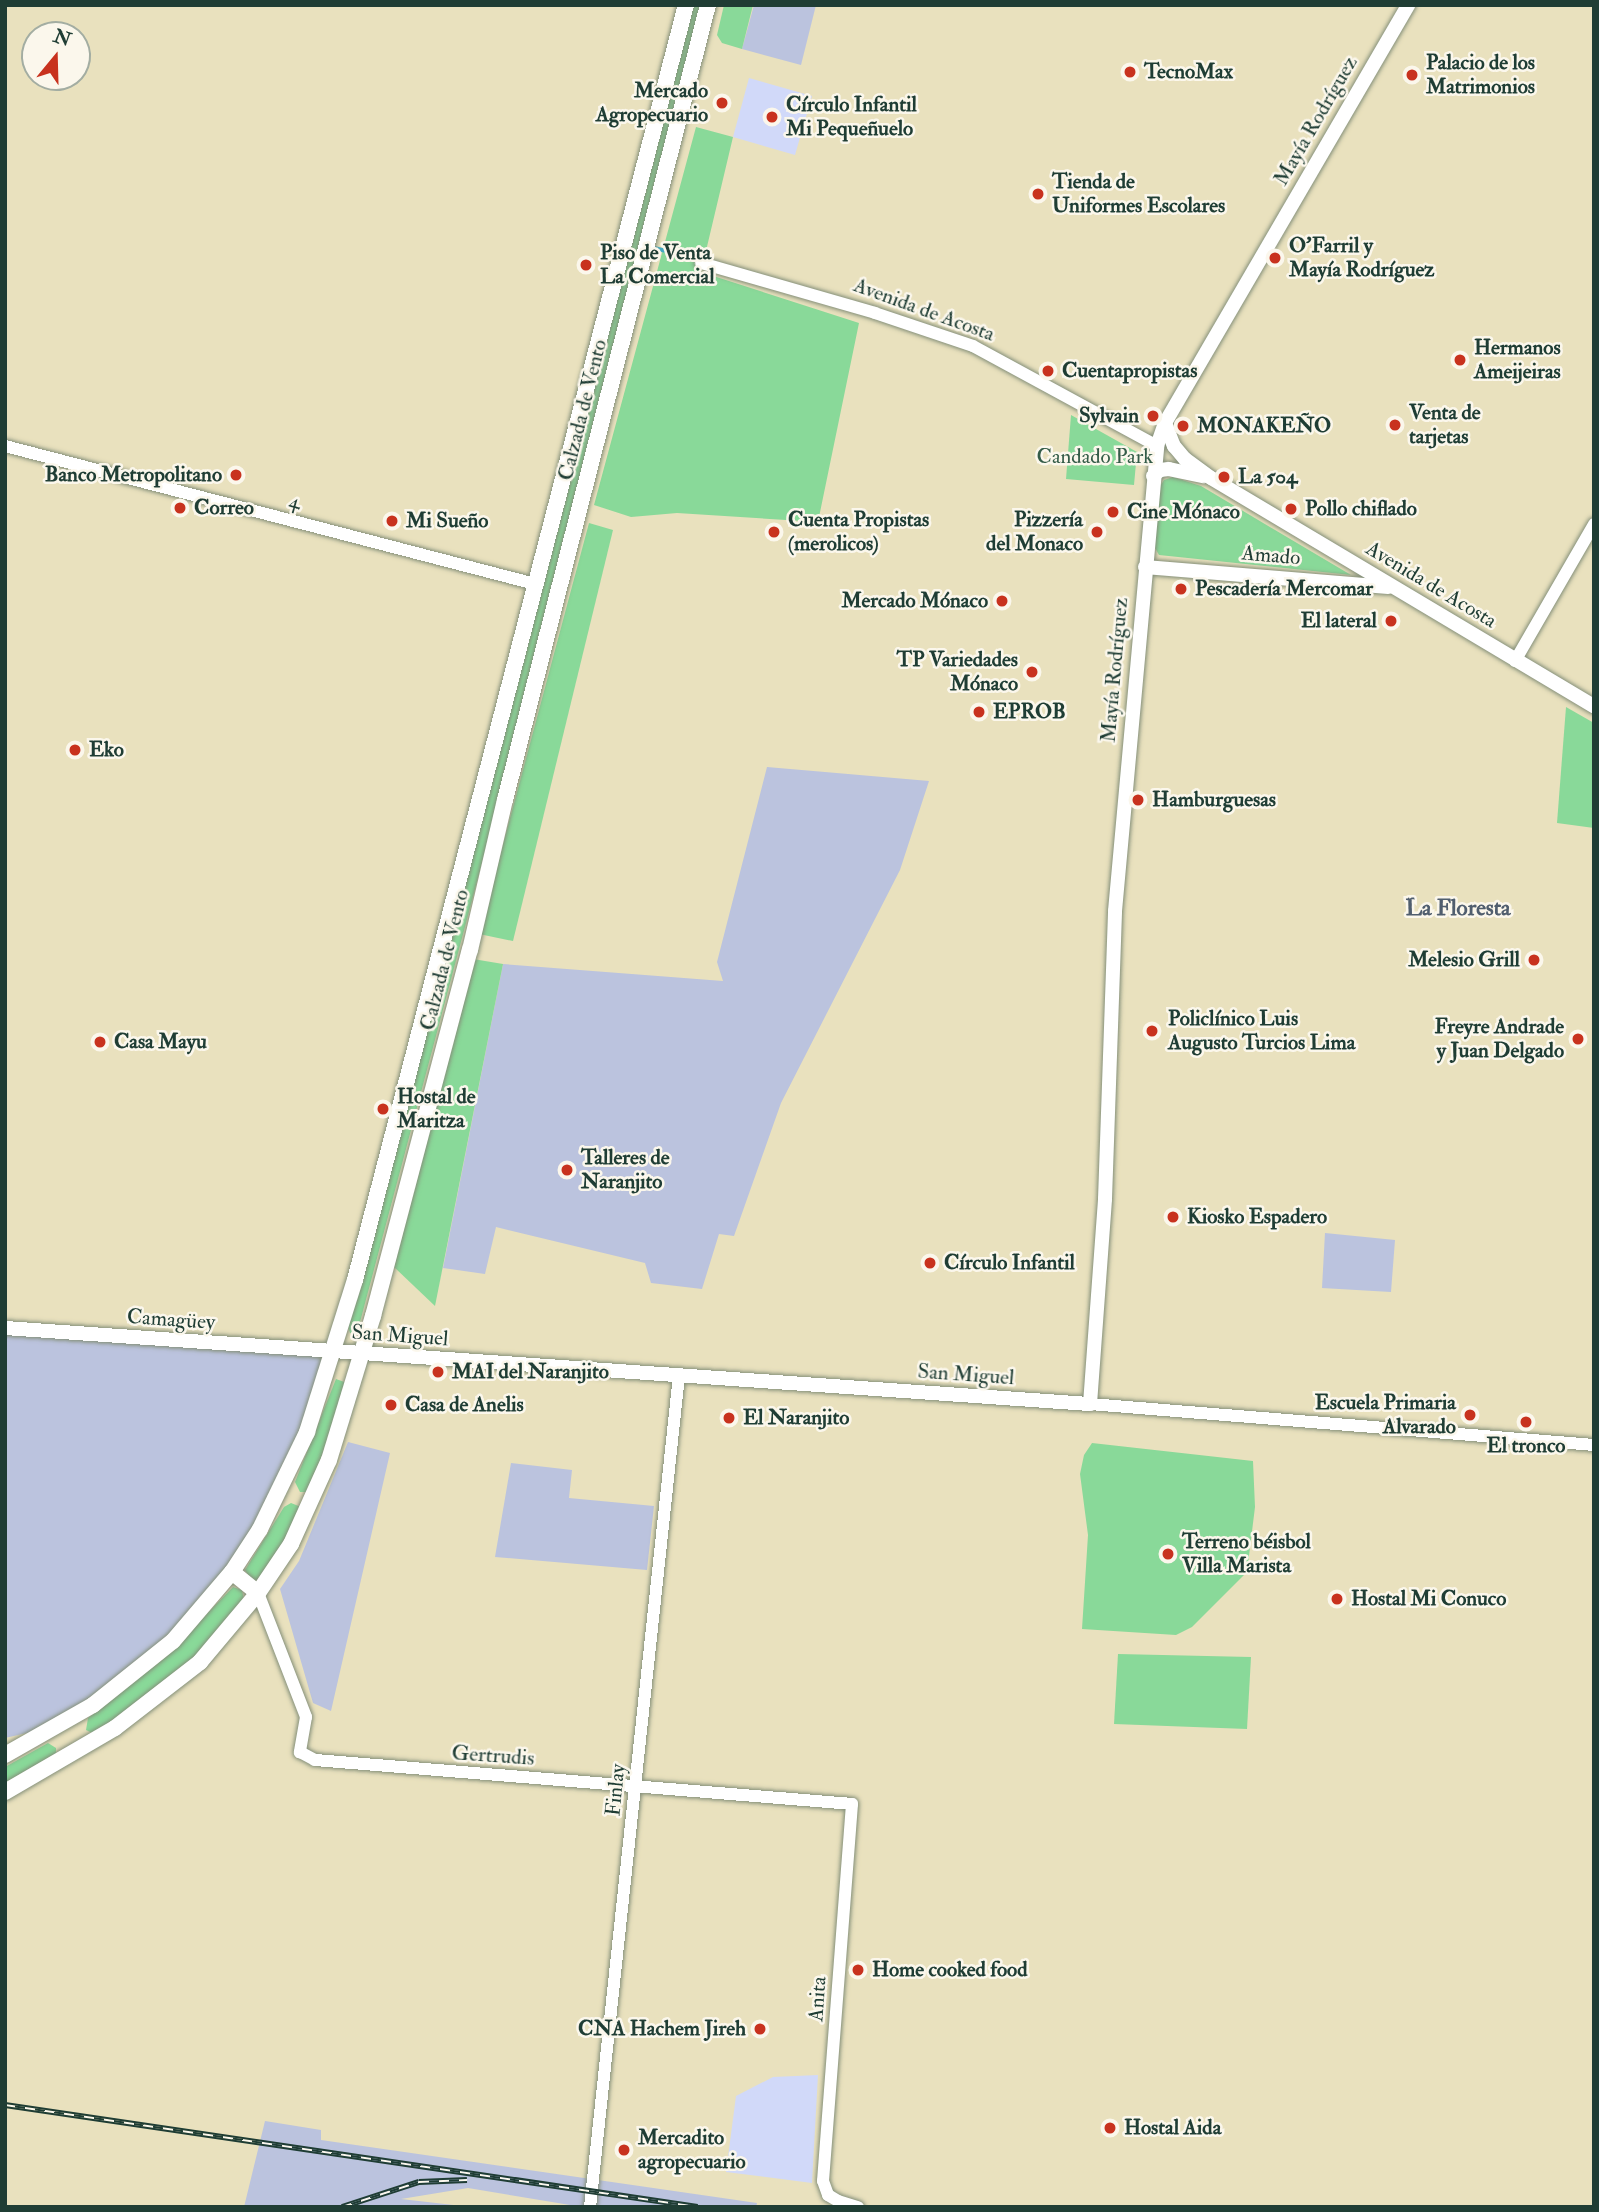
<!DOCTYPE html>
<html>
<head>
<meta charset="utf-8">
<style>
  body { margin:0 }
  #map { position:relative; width:1599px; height:2212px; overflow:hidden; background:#e9e1be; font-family:"IM FELL Double Pica",serif }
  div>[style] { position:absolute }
  .built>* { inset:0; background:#d1d9f9 }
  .industrial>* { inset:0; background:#bbc3de }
  .green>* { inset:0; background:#89d999 }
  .stream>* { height:3.5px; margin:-1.75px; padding:0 1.75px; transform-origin:1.75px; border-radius:1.75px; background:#42a9c2 }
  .roads { filter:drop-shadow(0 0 2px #848f79) drop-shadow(0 0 2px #848f79) }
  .tertiary>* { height:12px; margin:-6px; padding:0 6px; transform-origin:6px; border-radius:6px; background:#fff }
  .secondary>* { height:14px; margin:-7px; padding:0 7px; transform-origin:7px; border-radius:7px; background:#fff }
  .primary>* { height:16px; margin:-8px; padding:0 8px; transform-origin:8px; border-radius:8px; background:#fff }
  .rail>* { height:6px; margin-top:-3px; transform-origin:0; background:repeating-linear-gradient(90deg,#fbf7ec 0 10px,#1f3d34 0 20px); box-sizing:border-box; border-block:2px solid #1f3d34 }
  .dots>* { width:19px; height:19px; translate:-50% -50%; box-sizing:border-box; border:4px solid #fbf7ec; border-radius:50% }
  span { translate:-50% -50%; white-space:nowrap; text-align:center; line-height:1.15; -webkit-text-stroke:5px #fbf7ec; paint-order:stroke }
  .poi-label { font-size:21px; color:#1f3d34; font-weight:700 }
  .left { translate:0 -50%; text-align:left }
  .right { translate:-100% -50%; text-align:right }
  .street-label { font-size:21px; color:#1f3d34 }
  .park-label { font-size:21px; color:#345c48 }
  .neighbourhood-label { font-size:23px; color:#505e6e; font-weight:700 }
  .frame { position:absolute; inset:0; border:7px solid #1f3d34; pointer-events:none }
  .north { position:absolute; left:21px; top:21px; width:70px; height:70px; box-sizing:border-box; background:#fbf7ec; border:2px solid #a3ada2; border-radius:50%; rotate:19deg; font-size:19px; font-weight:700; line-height:28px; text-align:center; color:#1f3d34 }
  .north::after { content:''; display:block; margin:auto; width:24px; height:32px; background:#c8321e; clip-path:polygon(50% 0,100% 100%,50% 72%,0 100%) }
</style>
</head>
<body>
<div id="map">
  <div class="built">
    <div style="clip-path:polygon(749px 78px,812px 96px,795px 155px,733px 137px)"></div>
    <div style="clip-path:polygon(818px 2075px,812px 2183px,726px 2172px,736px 2096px,773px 2077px)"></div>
  </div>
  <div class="industrial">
    <div style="clip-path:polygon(754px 5px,816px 5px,801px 65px,742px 49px)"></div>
    <div style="clip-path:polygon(767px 767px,929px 781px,900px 870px,781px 1103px,734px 1236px,719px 1234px,702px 1289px,651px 1283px,645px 1263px,496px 1227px,485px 1274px,443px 1268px,503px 964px,723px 981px,717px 962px)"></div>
    <div style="clip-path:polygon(1325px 1233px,1395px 1240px,1391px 1292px,1322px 1288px)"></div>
    <div style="clip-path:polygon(5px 1328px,334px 1353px,282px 1490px,200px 1610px,62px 1725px,5px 1738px)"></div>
    <div style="clip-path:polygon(348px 1442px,390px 1453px,331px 1711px,313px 1703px,280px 1589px,299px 1561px)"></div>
    <div style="clip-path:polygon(511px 1463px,572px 1470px,569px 1498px,654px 1506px,647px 1570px,495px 1557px)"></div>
    <div style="clip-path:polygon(265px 2121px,321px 2130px,321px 2140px,757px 2203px,756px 2207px,582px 2207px,468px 2188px,401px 2199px,471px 2207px,244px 2207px)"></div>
  </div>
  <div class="green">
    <div style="clip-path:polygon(693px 5px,702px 5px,509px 761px,359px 1326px,354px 1334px,350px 1333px,348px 1327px)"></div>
    <div style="clip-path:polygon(724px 5px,753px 5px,742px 49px,722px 43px,717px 35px)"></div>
    <div style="clip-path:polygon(696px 127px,733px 137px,701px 272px,859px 323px,818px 522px,677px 513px,631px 517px,594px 505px)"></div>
    <div style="clip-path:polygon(1071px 415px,1137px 452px,1134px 485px,1066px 479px)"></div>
    <div style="clip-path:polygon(1173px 477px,1201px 486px,1351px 575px,1159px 555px,1154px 546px,1159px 488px,1164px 480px)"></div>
    <div style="clip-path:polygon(589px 523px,613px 530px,513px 941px,479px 934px)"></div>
    <div style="clip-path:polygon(1566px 707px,1594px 723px,1594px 828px,1557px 823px)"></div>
    <div style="clip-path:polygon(473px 959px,503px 964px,435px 1306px,394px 1267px)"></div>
    <div style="clip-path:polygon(336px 1379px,347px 1383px,311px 1487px,306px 1492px,300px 1492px,295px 1482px)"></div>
    <div style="clip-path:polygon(1092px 1443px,1253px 1461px,1255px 1507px,1247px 1572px,1192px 1627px,1176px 1635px,1082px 1629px,1088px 1535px,1080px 1474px,1084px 1455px)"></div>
    <div style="clip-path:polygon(291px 1503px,301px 1507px,289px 1537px,259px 1580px,252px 1581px,245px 1570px,284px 1507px)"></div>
    <div style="clip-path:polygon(233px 1587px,242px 1590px,244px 1600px,182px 1671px,94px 1734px,86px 1730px,88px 1718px,165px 1657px)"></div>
    <div style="clip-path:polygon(1118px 1654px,1251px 1657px,1247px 1729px,1114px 1724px)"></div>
    <div style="clip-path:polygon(48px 1743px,56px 1748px,56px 1755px,5px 1784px,5px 1767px)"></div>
  </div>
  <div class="stream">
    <div style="left:655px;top:248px;width:38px;rotate:15deg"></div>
  </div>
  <div class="roads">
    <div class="tertiary">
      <div style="left:701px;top:263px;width:181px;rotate:16deg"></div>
      <div style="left:875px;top:313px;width:103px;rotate:18.6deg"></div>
      <div style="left:973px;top:346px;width:209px;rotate:28.5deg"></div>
      <div style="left:5px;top:446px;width:548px;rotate:14.59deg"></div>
      <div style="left:1515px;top:661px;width:158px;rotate:-60deg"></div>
      <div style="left:1090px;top:1404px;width:506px;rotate:4.65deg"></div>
      <div style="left:258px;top:1593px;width:133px;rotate:68.8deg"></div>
      <div style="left:306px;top:1717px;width:36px;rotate:100deg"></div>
      <div style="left:300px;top:1752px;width:17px;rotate:28deg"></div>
      <div style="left:315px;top:1760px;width:539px;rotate:4.68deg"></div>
      <div style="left:852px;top:1804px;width:378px;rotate:94.4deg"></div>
      <div style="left:823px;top:2181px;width:15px;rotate:70deg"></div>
      <div style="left:828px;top:2195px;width:12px;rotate:31deg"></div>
      <div style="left:838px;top:2201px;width:21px;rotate:17deg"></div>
      <div style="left:590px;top:2207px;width:836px;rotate:-83.89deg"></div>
    </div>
    <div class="secondary">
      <div style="left:1165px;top:423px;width:25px;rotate:69deg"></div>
      <div style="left:1174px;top:446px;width:17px;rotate:50deg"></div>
      <div style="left:1185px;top:459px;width:32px;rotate:36deg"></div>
      <div style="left:1211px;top:478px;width:446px;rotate:30.8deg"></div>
      <div style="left:1153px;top:476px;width:9px;rotate:-41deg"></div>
      <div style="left:1160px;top:470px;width:9px;rotate:-6deg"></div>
      <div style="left:1169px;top:469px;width:35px;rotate:12deg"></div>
      <div style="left:1145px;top:567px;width:244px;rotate:4.7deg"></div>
      <div style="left:5px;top:1328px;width:1088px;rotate:4.01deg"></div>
      <div style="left:1090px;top:1404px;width:206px;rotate:-85.8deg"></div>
      <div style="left:1105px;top:1199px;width:288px;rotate:-88deg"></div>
      <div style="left:1115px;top:911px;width:467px;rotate:-84.8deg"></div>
      <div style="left:1157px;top:446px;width:24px;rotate:-71deg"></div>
      <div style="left:1165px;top:423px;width:484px;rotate:-59.8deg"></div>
    </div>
    <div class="primary">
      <div style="left:232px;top:1572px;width:33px;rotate:39deg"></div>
      <div style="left:5px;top:1755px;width:101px;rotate:-29.6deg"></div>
      <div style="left:93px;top:1705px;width:102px;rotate:-38.7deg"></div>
      <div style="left:173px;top:1641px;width:91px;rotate:-49.5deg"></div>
      <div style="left:232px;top:1572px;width:51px;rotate:-56.9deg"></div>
      <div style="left:260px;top:1529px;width:108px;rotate:-64.1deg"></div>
      <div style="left:307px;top:1432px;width:159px;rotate:-72.5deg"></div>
      <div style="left:355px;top:1280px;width:1317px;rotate:-75.45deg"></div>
      <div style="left:5px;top:1792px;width:127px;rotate:-30.2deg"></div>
      <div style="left:115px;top:1728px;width:108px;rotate:-37.8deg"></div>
      <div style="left:200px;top:1662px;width:90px;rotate:-50deg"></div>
      <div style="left:258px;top:1593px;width:59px;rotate:-56deg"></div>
      <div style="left:291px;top:1544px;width:92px;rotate:-65.7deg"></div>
      <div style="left:329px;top:1460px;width:151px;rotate:-73deg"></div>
      <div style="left:373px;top:1316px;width:379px;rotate:-75.2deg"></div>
      <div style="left:470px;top:950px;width:154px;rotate:-76.9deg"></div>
      <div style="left:505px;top:800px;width:821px;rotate:-75.68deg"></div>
    </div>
  </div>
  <div class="rail">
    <div style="left:5px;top:2105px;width:700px;rotate:8.37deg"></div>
    <div style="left:342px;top:2207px;width:81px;rotate:-18deg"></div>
    <div style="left:419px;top:2182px;width:48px;rotate:-2.4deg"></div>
  </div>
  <div class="dots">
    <div style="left:1130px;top:72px;background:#c8321e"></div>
    <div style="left:1412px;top:75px;background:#c8321e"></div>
    <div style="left:722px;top:103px;background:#c8321e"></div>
    <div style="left:772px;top:117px;background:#c8321e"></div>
    <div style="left:1038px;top:194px;background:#c8321e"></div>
    <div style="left:1275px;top:258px;background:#c8321e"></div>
    <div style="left:586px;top:265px;background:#c8321e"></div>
    <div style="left:1460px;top:360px;background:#c8321e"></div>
    <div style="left:1048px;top:371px;background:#c8321e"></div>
    <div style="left:1153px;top:416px;background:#c8321e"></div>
    <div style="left:1395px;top:425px;background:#c8321e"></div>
    <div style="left:1183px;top:426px;background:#c8321e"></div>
    <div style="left:236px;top:475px;background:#c8321e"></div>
    <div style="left:1224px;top:477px;background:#c8321e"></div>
    <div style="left:180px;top:508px;background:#c8321e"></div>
    <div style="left:1291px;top:509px;background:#c8321e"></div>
    <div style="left:1113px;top:512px;background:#c8321e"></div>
    <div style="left:392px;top:521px;background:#c8321e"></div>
    <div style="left:774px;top:532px;background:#c8321e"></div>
    <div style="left:1097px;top:532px;background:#c8321e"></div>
    <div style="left:1181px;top:589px;background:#c8321e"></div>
    <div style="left:1002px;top:601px;background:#c8321e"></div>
    <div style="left:1391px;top:621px;background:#c8321e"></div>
    <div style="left:1032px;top:672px;background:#c8321e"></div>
    <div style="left:979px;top:712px;background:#c8321e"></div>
    <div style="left:75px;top:750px;background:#c8321e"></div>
    <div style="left:1138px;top:800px;background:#c8321e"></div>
    <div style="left:1534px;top:960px;background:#c8321e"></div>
    <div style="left:1152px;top:1031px;background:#c8321e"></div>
    <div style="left:1578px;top:1039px;background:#c8321e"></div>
    <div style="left:100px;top:1042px;background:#c8321e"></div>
    <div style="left:383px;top:1109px;background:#c8321e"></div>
    <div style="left:567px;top:1170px;background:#c8321e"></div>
    <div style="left:1173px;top:1217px;background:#c8321e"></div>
    <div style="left:930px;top:1263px;background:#c8321e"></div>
    <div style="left:438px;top:1372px;background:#c8321e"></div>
    <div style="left:391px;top:1405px;background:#c8321e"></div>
    <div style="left:1470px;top:1415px;background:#c8321e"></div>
    <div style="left:729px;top:1418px;background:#c8321e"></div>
    <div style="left:1526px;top:1422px;background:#c8321e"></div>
    <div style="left:1168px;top:1554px;background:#c8321e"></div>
    <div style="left:1337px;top:1599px;background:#c8321e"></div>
    <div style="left:858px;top:1970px;background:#c8321e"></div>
    <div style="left:760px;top:2029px;background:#c8321e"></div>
    <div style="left:1110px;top:2128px;background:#c8321e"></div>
    <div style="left:624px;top:2150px;background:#c8321e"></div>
  </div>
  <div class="poi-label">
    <span class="left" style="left:1426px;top:75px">Palacio de los<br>Matrimonios</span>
    <span class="left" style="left:1144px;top:72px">TecnoMax</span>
    <span class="right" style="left:708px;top:103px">Mercado<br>Agropecuario</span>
    <span class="left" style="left:786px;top:117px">Círculo Infantil<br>Mi Pequeñuelo</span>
    <span class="left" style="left:1052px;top:194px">Tienda de<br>Uniformes Escolares</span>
    <span class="left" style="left:1289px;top:258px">O'Farril y<br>Mayía Rodríguez</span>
    <span class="left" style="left:600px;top:265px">Piso de Venta<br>La Comercial</span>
    <span class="left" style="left:1474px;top:360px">Hermanos<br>Ameijeiras</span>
    <span class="left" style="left:1062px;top:371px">Cuentapropistas</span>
    <span class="left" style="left:1409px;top:425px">Venta de<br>tarjetas</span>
    <span class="right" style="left:1139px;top:416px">Sylvain</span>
    <span class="left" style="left:1197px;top:426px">MONAKEÑO</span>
    <span class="right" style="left:222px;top:475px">Banco Metropolitano</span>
    <span class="left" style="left:1238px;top:477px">La 504</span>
    <span class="left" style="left:194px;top:508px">Correo</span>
    <span class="left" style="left:1305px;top:509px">Pollo chiflado</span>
    <span class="left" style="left:1127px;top:512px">Cine Mónaco</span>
    <span class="left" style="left:788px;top:532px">Cuenta Propistas<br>(merolicos)</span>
    <span class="right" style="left:1083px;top:532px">Pizzería<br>del Monaco</span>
    <span class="left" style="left:406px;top:521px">Mi Sueño</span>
    <span class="left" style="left:1195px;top:589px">Pescadería Mercomar</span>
    <span class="right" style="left:988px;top:601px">Mercado Mónaco</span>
    <span class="right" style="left:1377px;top:621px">El lateral</span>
    <span class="right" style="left:1018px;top:672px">TP Variedades<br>Mónaco</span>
    <span class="left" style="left:993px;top:712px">EPROB</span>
    <span class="left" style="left:89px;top:750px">Eko</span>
    <span class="left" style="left:1152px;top:800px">Hamburguesas</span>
    <span class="right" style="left:1520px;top:960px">Melesio Grill</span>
    <span class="left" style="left:1168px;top:1031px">Policlínico Luis<br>Augusto Turcios Lima</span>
    <span class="right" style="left:1564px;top:1039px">Freyre Andrade<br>y Juan Delgado</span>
    <span class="left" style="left:114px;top:1042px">Casa Mayu</span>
    <span class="left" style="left:397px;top:1109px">Hostal de<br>Maritza</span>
    <span class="left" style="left:581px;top:1170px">Talleres de<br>Naranjito</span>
    <span class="left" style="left:1187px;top:1217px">Kiosko Espadero</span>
    <span class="left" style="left:944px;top:1263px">Círculo Infantil</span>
    <span class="left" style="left:452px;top:1372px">MAI del Naranjito</span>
    <span class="right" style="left:1456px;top:1415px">Escuela Primaria<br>Alvarado</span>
    <span class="left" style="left:405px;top:1405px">Casa de Anelis</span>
    <span class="left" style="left:743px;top:1418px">El Naranjito</span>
    <span style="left:1526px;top:1446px">El tronco</span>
    <span class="left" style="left:1182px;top:1554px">Terreno béisbol<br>Villa Marista</span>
    <span class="left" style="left:1351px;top:1599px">Hostal Mi Conuco</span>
    <span class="left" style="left:872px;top:1970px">Home cooked food</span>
    <span class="right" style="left:746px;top:2029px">CNA Hachem Jireh</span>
    <span class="left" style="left:1124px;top:2128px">Hostal Aida</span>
    <span class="left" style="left:638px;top:2150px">Mercadito<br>agropecuario</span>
  </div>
  <div class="street-label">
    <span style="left:1316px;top:121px;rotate:-60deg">Mayía Rodríguez</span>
    <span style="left:924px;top:310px;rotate:20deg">Avenida de Acosta</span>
    <span style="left:583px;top:410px;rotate:-76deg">Calzada de Vento</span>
    <span style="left:295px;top:502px;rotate:15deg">4</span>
    <span style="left:1271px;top:556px;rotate:5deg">Amado</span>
    <span style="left:1431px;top:585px;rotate:31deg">Avenida de Acosta</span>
    <span style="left:1115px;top:670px;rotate:-85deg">Mayía Rodríguez</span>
    <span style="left:445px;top:960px;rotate:-76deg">Calzada de Vento</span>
    <span style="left:171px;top:1320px;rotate:4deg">Camagüey</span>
    <span style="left:400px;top:1336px;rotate:4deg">San Miguel</span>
    <span style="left:966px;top:1375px;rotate:4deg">San Miguel</span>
    <span style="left:493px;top:1756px;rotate:4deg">Gertrudis</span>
    <span style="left:616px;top:1790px;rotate:-84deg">Finlay</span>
    <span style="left:818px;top:1999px;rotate:-86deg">Anita</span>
  </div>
  <div class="park-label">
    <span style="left:1095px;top:457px">Candado Park</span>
  </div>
  <div class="neighbourhood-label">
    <span style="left:1458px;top:908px">La Floresta</span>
  </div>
  <div class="frame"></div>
  <div class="north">N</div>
</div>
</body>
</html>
